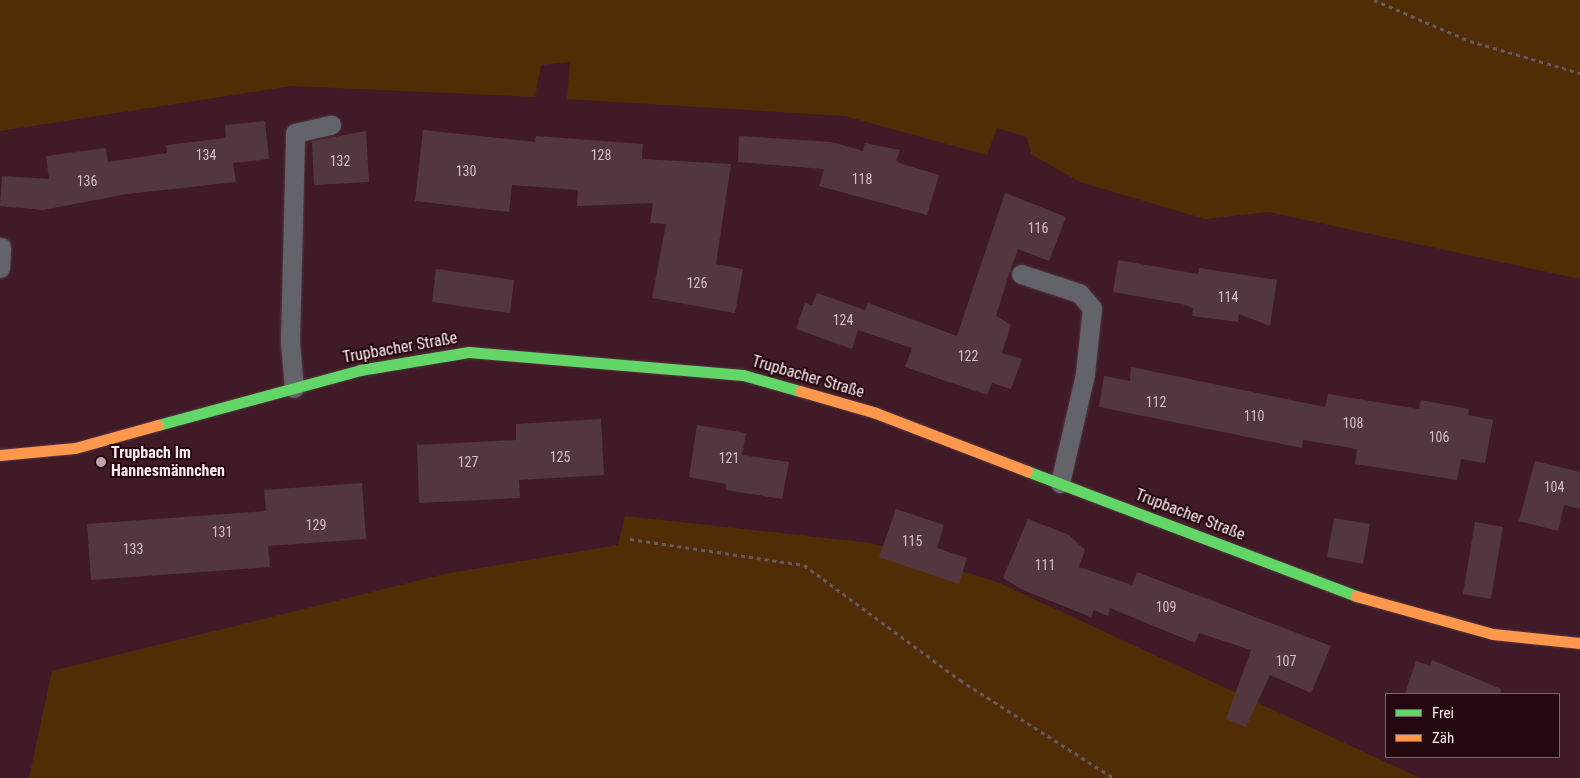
<!DOCTYPE html>
<html>
<head>
<meta charset="utf-8">
<style>
  body { margin:0 }
  #map { position:relative; width:1580px; height:778px; overflow:hidden; background:#401b27; font-family:"Roboto Condensed",sans-serif }
  div>[style] { position:absolute }
  .green>* { inset:0; background:#512d05 }
  .building>* { inset:0; background:#53373e }
  .path>* { height:3px; margin-top:-1.5px; transform-origin:0; background:repeating-linear-gradient(90deg,#655a62 0 4px,transparent 0 8px) }
  .roads { filter:drop-shadow(0 0 1px #533840) drop-shadow(0 0 1px #533840) }
  .lane>* { height:19px; margin:-9.5px; padding:0 9.5px; transform-origin:9.5px; border-radius:9.5px; background:#62636b }
  .fast>* { height:11px; margin:-5.5px; padding:0 5.5px; transform-origin:5.5px; border-radius:5.5px; background:#63d668 }
  .slow>* { height:11px; margin:-5.5px; padding:0 5.5px; transform-origin:5.5px; border-radius:5.5px; background:#ff974d }
  .dots>* { width:14px; height:14px; translate:-50% -50%; box-sizing:border-box; border:2px solid #24080f; border-radius:50% }
  span { translate:-50% -50%; white-space:nowrap; text-align:center; line-height:1.15; -webkit-text-stroke:4px #24080f; paint-order:stroke }
  .number-label { font-size:14px; color:#d3c0c3 }
  .number-label span { -webkit-text-stroke-width:0 }
  .street-label { font-size:16px; color:#feedef }
  .poi-label { font-size:16px; color:#feedef; font-weight:700 }
  .left { translate:0 -50%; text-align:left }
  .legend { position:absolute; left:1385px; top:693px; width:175px; height:65px; box-sizing:border-box; background:#24080f; border:1px solid #7b6469; margin:0; padding:6px 9px; list-style:none; font-size:15px; color:#feedef }
  .legend li { display:flex; align-items:center; gap:10px; height:25px }
  .legend b { width:25px; border:1px solid #7b6469 }
</style>
</head>
<body>
<div id="map">
  <div class="green">
    <div style="clip-path:polygon(0 0,1580px 0,1580px 279px,1269px 212px,1205px 219px,1080px 182px,1031px 154px,1027px 137px,997px 128px,987px 155px,845px 116px,567px 99px,570px 62px,541px 65px,535px 97px,291px 86px,0 131px)"></div>
    <div style="clip-path:polygon(625px 516px,871px 543px,997px 582px,1420px 778px,29px 778px,52px 671px,445px 574px,618px 545px)"></div>
  </div>
  <div class="building">
    <div style="clip-path:polygon(265px 121px,269px 159px,233px 163px,236px 182px,127px 194px,43px 210px,0 206px,2px 176px,49px 179px,46px 156px,106px 148px,108px 162px,167px 153px,166px 145px,226px 138px,225px 125px)"></div>
    <div style="clip-path:polygon(423px 130px,535px 142px,536px 136px,643px 144px,642px 159px,731px 164px,716px 264px,743px 269px,735px 313px,652px 298px,666px 224px,650px 223px,653px 203px,577px 206px,578px 190px,512px 185px,509px 212px,415px 201px)"></div>
    <div style="clip-path:polygon(366px 131px,369px 182px,314px 185px,312px 141px)"></div>
    <div style="clip-path:polygon(739px 136px,832px 142px,863px 151px,865px 143px,900px 150px,896px 161px,902px 164px,939px 175px,927px 215px,819px 186px,824px 169px,738px 162px)"></div>
    <div style="clip-path:polygon(1005px 193px,1066px 217px,1049px 261px,1018px 249px,1010px 271px,996px 316px,1011px 325px,1002px 353px,1022px 359px,1011px 389px,992px 383px,987px 395px,905px 367px,912px 348px,858px 330px,852px 349px,796px 329px,805px 303px,812px 305px,817px 293px,865px 310px,864px 313px,868px 303px,957px 336px)"></div>
    <div style="clip-path:polygon(1118px 260px,1198px 274px,1199px 268px,1277px 280px,1270px 326px,1239px 314px,1238px 322px,1192px 316px,1193px 308px,1182px 304px,1113px 292px)"></div>
    <div style="clip-path:polygon(436px 269px,514px 280px,510px 313px,432px 302px)"></div>
    <div style="clip-path:polygon(1131px 367px,1325px 407px,1328px 394px,1419px 409px,1421px 400px,1469px 409px,1468px 415px,1493px 420px,1485px 463px,1461px 459px,1457px 480px,1355px 464px,1357px 449px,1303px 440px,1302px 448px,1099px 407px,1104px 376px,1130px 381px)"></div>
    <div style="clip-path:polygon(601px 419px,604px 475px,519px 480px,520px 498px,419px 503px,417px 445px,516px 440px,516px 424px)"></div>
    <div style="clip-path:polygon(697px 425px,746px 433px,742px 455px,789px 462px,782px 499px,726px 490px,726px 484px,689px 477px)"></div>
    <div style="clip-path:polygon(1535px 461px,1580px 472px,1580px 509px,1564px 505px,1558px 531px,1519px 521px)"></div>
    <div style="clip-path:polygon(362px 483px,366px 539px,268px 546px,270px 567px,91px 580px,87px 524px,266px 511px,264px 490px)"></div>
    <div style="clip-path:polygon(896px 509px,944px 525px,937px 548px,967px 558px,959px 584px,879px 557px)"></div>
    <div style="clip-path:polygon(1334px 518px,1370px 524px,1363px 564px,1327px 557px)"></div>
    <div style="clip-path:polygon(1028px 519px,1069px 535px,1085px 550px,1079px 567px,1132px 585px,1137px 572px,1331px 646px,1311px 693px,1270px 675px,1246px 727px,1226px 719px,1251px 650px,1199px 633px,1195px 643px,1110px 608px,1108px 616px,1094px 610px,1091px 617px,1023px 590px,1003px 578px)"></div>
    <div style="clip-path:polygon(1475px 522px,1503px 527px,1491px 599px,1463px 594px)"></div>
    <div style="clip-path:polygon(1432px 660px,1501px 689px,1500px 694px,1405px 694px,1416px 661px,1430px 666px)"></div>
  </div>
  <div class="path">
    <div style="left:1374px;top:0;width:104px;rotate:23.1deg"></div>
    <div style="left:1470px;top:41px;width:115px;rotate:16.2deg"></div>
    <div style="left:630px;top:539px;width:176px;rotate:8.5deg"></div>
    <div style="left:804px;top:565px;width:194px;rotate:36.4deg"></div>
    <div style="left:960px;top:680px;width:183px;rotate:32.5deg"></div>
  </div>
  <div class="roads">
    <div class="lane">
      <div style="left:0;top:268px;width:21px;rotate:-87deg"></div>
      <div style="left:1021px;top:274px;width:61px;rotate:18.1deg"></div>
      <div style="left:1079px;top:293px;width:20px;rotate:49deg"></div>
      <div style="left:1092px;top:308px;width:66px;rotate:96.1deg"></div>
      <div style="left:1085px;top:374px;width:112px;rotate:102.9deg"></div>
      <div style="left:294px;top:388px;width:46px;rotate:-95deg"></div>
      <div style="left:290px;top:342px;width:209px;rotate:-88.6deg"></div>
      <div style="left:295px;top:133px;width:37px;rotate:-13deg"></div>
    </div>
    <div class="fast">
      <div style="left:158px;top:425px;width:209px;rotate:-15.2deg"></div>
      <div style="left:360px;top:370px;width:110px;rotate:-9.4deg"></div>
      <div style="left:469px;top:352px;width:275px;rotate:4.8deg"></div>
      <div style="left:743px;top:375px;width:59px;rotate:15.7deg"></div>
      <div style="left:1027px;top:471px;width:352px;rotate:20.8deg"></div>
    </div>
    <div class="slow">
      <div style="left:800px;top:391px;width:79px;rotate:16.1deg"></div>
      <div style="left:876px;top:413px;width:162px;rotate:21deg"></div>
      <div style="left:0;top:455px;width:75px;rotate:-5.3deg"></div>
      <div style="left:75px;top:448px;width:86px;rotate:-15.5deg"></div>
      <div style="left:1356px;top:596px;width:142px;rotate:15.5deg"></div>
      <div style="left:1493px;top:634px;width:87px;rotate:5.9deg"></div>
    </div>
  </div>
  <div class="dots">
    <div style="left:101px;top:462px;background:#bca4a9"></div>
  </div>
  <div class="number-label">
    <span style="left:206px;top:155px">134</span>
    <span style="left:601px;top:155px">128</span>
    <span style="left:340px;top:161px">132</span>
    <span style="left:466px;top:171px">130</span>
    <span style="left:862px;top:179px">118</span>
    <span style="left:87px;top:181px">136</span>
    <span style="left:1038px;top:228px">116</span>
    <span style="left:697px;top:283px">126</span>
    <span style="left:1228px;top:297px">114</span>
    <span style="left:843px;top:320px">124</span>
    <span style="left:968px;top:356px">122</span>
    <span style="left:1156px;top:402px">112</span>
    <span style="left:1254px;top:416px">110</span>
    <span style="left:1353px;top:423px">108</span>
    <span style="left:1439px;top:437px">106</span>
    <span style="left:560px;top:457px">125</span>
    <span style="left:729px;top:458px">121</span>
    <span style="left:468px;top:462px">127</span>
    <span style="left:1554px;top:487px">104</span>
    <span style="left:316px;top:525px">129</span>
    <span style="left:222px;top:532px">131</span>
    <span style="left:912px;top:541px">115</span>
    <span style="left:133px;top:549px">133</span>
    <span style="left:1045px;top:565px">111</span>
    <span style="left:1166px;top:607px">109</span>
    <span style="left:1286px;top:661px">107</span>
  </div>
  <div class="street-label">
    <span style="left:400px;top:348px;rotate:-10deg">Trupbacher Straße</span>
    <span style="left:808px;top:377px;rotate:16deg">Trupbacher Straße</span>
    <span style="left:1190px;top:515px;rotate:21deg">Trupbacher Straße</span>
  </div>
  <div class="poi-label">
    <span class="left" style="left:111px;top:462px">Trupbach Im<br>Hannesmännchen</span>
  </div>
  <ul class="legend">
  <li><b style="height:6px;background:#63d668"></b>Frei</li>
  <li><b style="height:6px;background:#ff974d"></b>Zäh</li>
  </ul>
</div>
</body>
</html>
